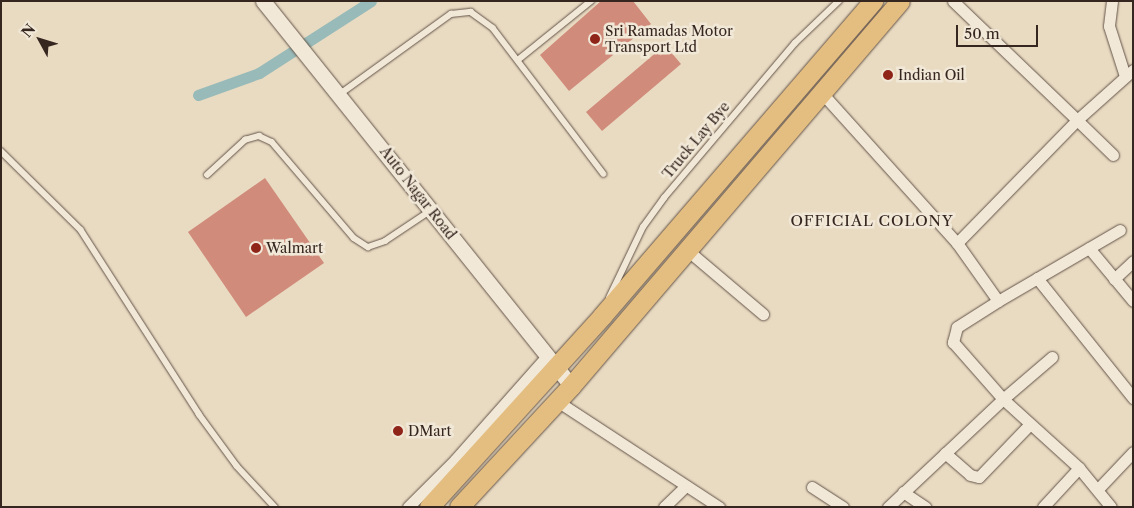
<!DOCTYPE html>
<html>
<head>
<meta charset="utf-8">
<style>
  body { margin:0 }
  #map { position:relative; width:1134px; height:508px; overflow:hidden; background:#e9dbc2; font-family:"Libre Caslon Text",serif }
  div>[style] { position:absolute }
  .canal>* { height:11px; margin:-5.5px; padding:0 5.5px; transform-origin:5.5px; border-radius:5.5px; background:#98bab8 }
  .building>* { inset:0; background:#d08b7b }
  .roads { filter:drop-shadow(0 0 1px #635348) drop-shadow(0 0 1px #635348) }
  .service>* { height:5.5px; margin:-2.75px; padding:0 2.75px; transform-origin:2.75px; border-radius:2.75px; background:#f1e8d7 }
  .minor>* { height:11px; margin:-5.5px; padding:0 5.5px; transform-origin:5.5px; border-radius:5.5px; background:#f1e8d7 }
  .tertiary>* { height:15px; margin:-7.5px; padding:0 7.5px; transform-origin:7.5px; border-radius:7.5px; background:#f1e8d7 }
  .primary>* { height:19px; margin:-9.5px; padding:0 9.5px; transform-origin:9.5px; border-radius:9.5px; background:#e4be81 }
  .dots>* { width:14px; height:14px; translate:-50% -50%; box-sizing:border-box; border:2px solid #f1e8d7; border-radius:50% }
  span { translate:-50% -50%; white-space:nowrap; text-align:center; line-height:1.15; -webkit-text-stroke:5px #f1e8d7; paint-order:stroke }
  .poi-label { font-size:14px; color:#362620 }
  .left { translate:0 -50%; text-align:left }
  .street-label { font-size:14px; color:#362620 }
  .neighbourhood-label { font-size:15px; color:#362620; letter-spacing:1px }
  .frame { position:absolute; inset:0; border:2px solid #362620; pointer-events:none }
  .north { position:absolute; left:15px; top:15px; width:50px; height:50px; -webkit-text-stroke:4px #f1e8d7; paint-order:stroke; rotate:309deg; font-size:14px; font-weight:700; line-height:20px; text-align:center; color:#362620 }
  .north::after { content:''; display:block; margin:auto; width:18px; height:22px; background:#362620; clip-path:polygon(50% 0,100% 100%,50% 72%,0 100%) }
  .scale { position:absolute; left:956px; top:25px; width:82px; height:22px; box-sizing:border-box; border:2px solid #362620; border-top:0; padding-left:6px; font-size:15px; line-height:18px; white-space:nowrap; color:#362620; -webkit-text-stroke:4px #f1e8d7; paint-order:stroke }
</style>
</head>
<body>
<div id="map">
  <div class="canal">
    <div style="left:198px;top:95px;width:65px;rotate:-19.8deg"></div>
    <div style="left:259px;top:73px;width:133px;rotate:-32.7deg"></div>
  </div>
  <div class="building">
    <div style="clip-path:polygon(601px 1px,633px 1px,651px 24px,569px 91px,540px 55px)"></div>
    <div style="clip-path:polygon(665px 45px,681px 64px,602px 131px,586px 112px)"></div>
    <div style="clip-path:polygon(265px 178px,324px 263px,246px 317px,188px 232px)"></div>
  </div>
  <div class="roads">
    <div class="service">
      <div style="left:518px;top:60px;width:94px;rotate:-38.9deg"></div>
      <div style="left:340px;top:94px;width:137px;rotate:-35.8deg"></div>
      <div style="left:451px;top:14px;width:20px;rotate:-6deg"></div>
      <div style="left:471px;top:12px;width:27px;rotate:36deg"></div>
      <div style="left:493px;top:28px;width:183px;rotate:52.8deg"></div>
      <div style="left:1px;top:151px;width:112px;rotate:44.6deg"></div>
      <div style="left:81px;top:230px;width:219px;rotate:57.3deg"></div>
      <div style="left:199px;top:414px;width:64px;rotate:53.8deg"></div>
      <div style="left:237px;top:466px;width:56px;rotate:47.2deg"></div>
      <div style="left:207px;top:175px;width:52px;rotate:-42.6deg"></div>
      <div style="left:245px;top:140px;width:15px;rotate:-16deg"></div>
      <div style="left:259px;top:136px;width:14px;rotate:25deg"></div>
      <div style="left:272px;top:142px;width:126px;rotate:49.5deg"></div>
      <div style="left:354px;top:238px;width:17px;rotate:33deg"></div>
      <div style="left:368px;top:247px;width:18px;rotate:-19deg"></div>
      <div style="left:385px;top:241px;width:54px;rotate:-33.7deg"></div>
      <div style="left:609px;top:298px;width:79px;rotate:-64.4deg"></div>
      <div style="left:643px;top:227px;width:36px;rotate:-54deg"></div>
      <div style="left:664px;top:198px;width:203px;rotate:-49.8deg"></div>
      <div style="left:795px;top:43px;width:61px;rotate:-43.7deg"></div>
    </div>
    <div class="minor">
      <div style="left:953px;top:1px;width:172px;rotate:43.8deg"></div>
      <div style="left:1077px;top:120px;width:172px;rotate:134.3deg"></div>
      <div style="left:1112px;top:1px;width:25px;rotate:97deg"></div>
      <div style="left:1109px;top:26px;width:52px;rotate:72.3deg"></div>
      <div style="left:821px;top:92px;width:203px;rotate:48deg"></div>
      <div style="left:957px;top:243px;width:71px;rotate:54.7deg"></div>
      <div style="left:998px;top:301px;width:49px;rotate:147.6deg"></div>
      <div style="left:957px;top:327px;width:16px;rotate:105deg"></div>
      <div style="left:953px;top:342px;width:76px;rotate:48.7deg"></div>
      <div style="left:1003px;top:399px;width:158px;rotate:136.8deg"></div>
      <div style="left:1113px;top:155px;width:50px;rotate:-135.8deg"></div>
      <div style="left:1077px;top:120px;width:75px;rotate:-41.8deg"></div>
      <div style="left:1089px;top:248px;width:69px;rotate:50.3deg"></div>
      <div style="left:686px;top:249px;width:101px;rotate:40.2deg"></div>
      <div style="left:1037px;top:278px;width:154px;rotate:51.3deg"></div>
      <div style="left:1114px;top:279px;width:26px;rotate:-43deg"></div>
      <div style="left:998px;top:301px;width:141px;rotate:-30.2deg"></div>
      <div style="left:1052px;top:357px;width:65px;rotate:139.4deg"></div>
      <div style="left:1003px;top:399px;width:103px;rotate:42.2deg"></div>
      <div style="left:1079px;top:468px;width:50px;rotate:50.6deg"></div>
      <div style="left:557px;top:401px;width:194px;rotate:33.2deg"></div>
      <div style="left:945px;top:453px;width:33px;rotate:41deg"></div>
      <div style="left:970px;top:475px;width:9px;rotate:13deg"></div>
      <div style="left:979px;top:477px;width:72px;rotate:-46.1deg"></div>
      <div style="left:812px;top:487px;width:37px;rotate:33deg"></div>
      <div style="left:1098px;top:489px;width:51px;rotate:-46.6deg"></div>
      <div style="left:903px;top:492px;width:27px;rotate:34deg"></div>
      <div style="left:408px;top:507px;width:66px;rotate:-45deg"></div>
      <div style="left:455px;top:460px;width:139px;rotate:-48.5deg"></div>
      <div style="left:664px;top:507px;width:30px;rotate:-44deg"></div>
      <div style="left:1043px;top:507px;width:53px;rotate:-47.3deg"></div>
    </div>
    <div class="tertiary">
      <div style="left:263px;top:1px;width:493px;rotate:51.3deg"></div>
    </div>
    <div class="primary">
      <div style="left:429px;top:507px;width:258px;rotate:-47.8deg"></div>
      <div style="left:602px;top:316px;width:416px;rotate:-49.3deg"></div>
      <div style="left:459px;top:507px;width:165px;rotate:-47.2deg"></div>
      <div style="left:571px;top:386px;width:506px;rotate:-49.48deg"></div>
    </div>
  </div>
  <div class="dots">
    <div style="left:595px;top:39px;background:#8f2418"></div>
    <div style="left:888px;top:75px;background:#8f2418"></div>
    <div style="left:256px;top:248px;background:#8f2418"></div>
    <div style="left:398px;top:431px;background:#8f2418"></div>
  </div>
  <div class="poi-label">
    <span class="left" style="left:605px;top:39px">Sri Ramadas Motor<br>Transport Ltd</span>
    <span class="left" style="left:898px;top:75px">Indian Oil</span>
    <span class="left" style="left:266px;top:248px">Walmart</span>
    <span class="left" style="left:408px;top:431px">DMart</span>
  </div>
  <div class="street-label">
    <span style="left:696px;top:140px;rotate:-50deg">Truck Lay Bye</span>
    <span style="left:418px;top:193px;rotate:52deg">Auto Nagar Road</span>
  </div>
  <div class="neighbourhood-label">
    <span style="left:872px;top:221px">OFFICIAL COLONY</span>
  </div>
  <div class="frame"></div>
  <div class="north">N</div>
  <div class="scale">50 m</div>
</div>
</body>
</html>
